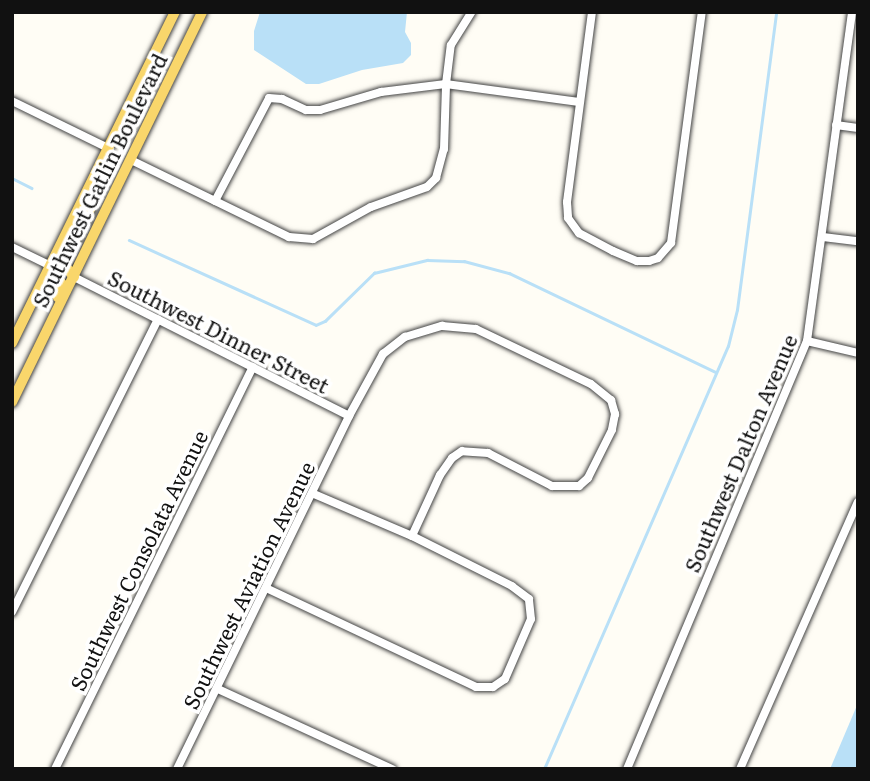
<!DOCTYPE html>
<html>
<head>
<meta charset="utf-8">
<style>
  body { margin:0 }
  #map { position:relative; width:870px; height:781px; overflow:hidden; background:#fffdf5; font-family:Literata,serif }
  div>[style] { position:absolute }
  .water>* { inset:0; background:#b9e0f7 }
  .stream>* { height:2.5px; margin:-1.25px; padding:0 1.25px; transform-origin:1.25px; border-radius:1.25px; background:#b9e0f7 }
  .roads { filter:drop-shadow(0 0 2px #444) drop-shadow(0 0 2px #444) }
  .minor>* { height:8px; margin:-4px; padding:0 4px; transform-origin:4px; border-radius:4px; background:#fff }
  .major>* { height:10px; margin:-5px; padding:0 5px; transform-origin:5px; border-radius:5px; background:#f9d66b }
  span { translate:-50% -50%; white-space:nowrap; text-align:center; line-height:1.15; -webkit-text-stroke:7px #fff; paint-order:stroke }
  .street-label { font-size:21px; color:#111 }
  .frame { position:absolute; inset:0; border:14px solid #111; pointer-events:none }
</style>
</head>
<body>
<div id="map">
  <div class="water">
    <div style="clip-path:polygon(260px 12px,407px 12px,405px 32px,411px 43px,411px 55px,403px 63px,362px 70px,319px 84px,306px 84px,254px 50px,254px 31px)"></div>
    <div style="clip-path:polygon(858px 703px,858px 769px,830px 769px)"></div>
  </div>
  <div class="stream">
    <div style="left:12px;top:178px;width:22px;rotate:27deg"></div>
    <div style="left:129px;top:240px;width:205px;rotate:24.4deg"></div>
    <div style="left:316px;top:325px;width:10px;rotate:-24deg"></div>
    <div style="left:325px;top:321px;width:69px;rotate:-44.4deg"></div>
    <div style="left:374px;top:273px;width:55px;rotate:-13.8deg"></div>
    <div style="left:427px;top:260px;width:37px;rotate:2deg"></div>
    <div style="left:464px;top:261px;width:47px;rotate:14.9deg"></div>
    <div style="left:509px;top:273px;width:229px;rotate:25.6deg"></div>
    <div style="left:544px;top:769px;width:461px;rotate:-66.5deg"></div>
    <div style="left:728px;top:346px;width:37px;rotate:-76deg"></div>
    <div style="left:737px;top:310px;width:301px;rotate:-82.5deg"></div>
  </div>
  <div class="roads">
    <div class="minor">
      <div style="left:592px;top:12px;width:192px;rotate:97.5deg"></div>
      <div style="left:567px;top:202px;width:16px;rotate:86deg"></div>
      <div style="left:568px;top:218px;width:19px;rotate:54deg"></div>
      <div style="left:579px;top:233px;width:38px;rotate:28deg"></div>
      <div style="left:613px;top:251px;width:26px;rotate:23deg"></div>
      <div style="left:637px;top:261px;width:12px"></div>
      <div style="left:649px;top:261px;width:9px;rotate:-18deg"></div>
      <div style="left:658px;top:258px;width:20px;rotate:-49deg"></div>
      <div style="left:671px;top:243px;width:233px;rotate:-82.4deg"></div>
      <div style="left:12px;top:101px;width:109px;rotate:26.1deg"></div>
      <div style="left:836px;top:125px;width:22px;rotate:8deg"></div>
      <div style="left:131px;top:160px;width:176px;rotate:26deg"></div>
      <div style="left:289px;top:237px;width:24px;rotate:5deg"></div>
      <div style="left:313px;top:239px;width:66px;rotate:-28.9deg"></div>
      <div style="left:371px;top:207px;width:59px;rotate:-19.7deg"></div>
      <div style="left:427px;top:187px;width:13px;rotate:-45deg"></div>
      <div style="left:436px;top:178px;width:30px;rotate:-75deg"></div>
      <div style="left:444px;top:149px;width:65px;rotate:-88.2deg"></div>
      <div style="left:446px;top:84px;width:39px;rotate:-83deg"></div>
      <div style="left:451px;top:45px;width:39px;rotate:-58deg"></div>
      <div style="left:215px;top:201px;width:116px;rotate:-62.3deg"></div>
      <div style="left:269px;top:98px;width:13px;rotate:4deg"></div>
      <div style="left:282px;top:99px;width:26px;rotate:25deg"></div>
      <div style="left:306px;top:110px;width:14px"></div>
      <div style="left:320px;top:110px;width:64px;rotate:-16.4deg"></div>
      <div style="left:381px;top:92px;width:65px;rotate:-7deg"></div>
      <div style="left:446px;top:84px;width:134px;rotate:7.7deg"></div>
      <div style="left:823px;top:237px;width:35px;rotate:7deg"></div>
      <div style="left:12px;top:247px;width:43px;rotate:26deg"></div>
      <div style="left:74px;top:277px;width:308px;rotate:26.8deg"></div>
      <div style="left:807px;top:341px;width:52px;rotate:13.2deg"></div>
      <div style="left:266px;top:588px;width:232px;rotate:25.2deg"></div>
      <div style="left:476px;top:687px;width:17px"></div>
      <div style="left:493px;top:687px;width:14px;rotate:-34deg"></div>
      <div style="left:505px;top:679px;width:65px;rotate:-66.6deg"></div>
      <div style="left:531px;top:619px;width:20px;rotate:-96deg"></div>
      <div style="left:529px;top:599px;width:21px;rotate:-143deg"></div>
      <div style="left:512px;top:586px;width:112px;rotate:-153.4deg"></div>
      <div style="left:412px;top:536px;width:107px;rotate:-156.8deg"></div>
      <div style="left:12px;top:612px;width:327px;rotate:-63.5deg"></div>
      <div style="left:218px;top:689px;width:192px;rotate:24.7deg"></div>
      <div style="left:55px;top:769px;width:448px;rotate:-63.8deg"></div>
      <div style="left:177px;top:769px;width:393px;rotate:-64deg"></div>
      <div style="left:349px;top:416px;width:71px;rotate:-61.3deg"></div>
      <div style="left:383px;top:354px;width:28px;rotate:-38deg"></div>
      <div style="left:405px;top:337px;width:39px;rotate:-17deg"></div>
      <div style="left:442px;top:326px;width:34px;rotate:5deg"></div>
      <div style="left:476px;top:329px;width:127px;rotate:25.6deg"></div>
      <div style="left:591px;top:384px;width:26px;rotate:39deg"></div>
      <div style="left:611px;top:400px;width:15px;rotate:74deg"></div>
      <div style="left:615px;top:414px;width:16px;rotate:101deg"></div>
      <div style="left:612px;top:430px;width:54px;rotate:116.6deg"></div>
      <div style="left:588px;top:478px;width:12px;rotate:138deg"></div>
      <div style="left:579px;top:486px;width:27px;rotate:180deg"></div>
      <div style="left:552px;top:486px;width:72px;rotate:-152.7deg"></div>
      <div style="left:488px;top:453px;width:26px;rotate:-176deg"></div>
      <div style="left:462px;top:451px;width:12px;rotate:145deg"></div>
      <div style="left:452px;top:458px;width:21px;rotate:125deg"></div>
      <div style="left:440px;top:475px;width:67px;rotate:114.7deg"></div>
      <div style="left:627px;top:769px;width:464px;rotate:-67.2deg"></div>
      <div style="left:807px;top:341px;width:332px;rotate:-82.2deg"></div>
      <div style="left:740px;top:769px;width:292px;rotate:-66.2deg"></div>
    </div>
    <div class="major">
      <div style="left:51px;top:266px;width:21px;rotate:59deg"></div>
      <div style="left:62px;top:284px;width:14px;rotate:107deg"></div>
      <div style="left:74px;top:277px;width:13px;rotate:-129deg"></div>
      <div style="left:66px;top:267px;width:9px;rotate:-90deg"></div>
      <div style="left:66px;top:258px;width:57px;rotate:-63.9deg"></div>
      <div style="left:91px;top:207px;width:20px;rotate:-81deg"></div>
      <div style="left:12px;top:343px;width:369px;rotate:-63.8deg"></div>
      <div style="left:12px;top:402px;width:434px;rotate:-64deg"></div>
    </div>
  </div>
  <div class="street-label">
    <span style="left:99px;top:180px;rotate:-64deg">Southwest Gatlin Boulevard</span>
    <span style="left:219px;top:331px;rotate:27deg">Southwest Dinner Street</span>
    <span style="left:740px;top:453px;rotate:-67deg">Southwest Dalton Avenue</span>
    <span style="left:138px;top:560px;rotate:-64deg">Southwest Consolata Avenue</span>
    <span style="left:248px;top:585px;rotate:-64deg">Southwest Aviation Avenue</span>
  </div>
  <div class="frame"></div>
</div>
</body>
</html>
